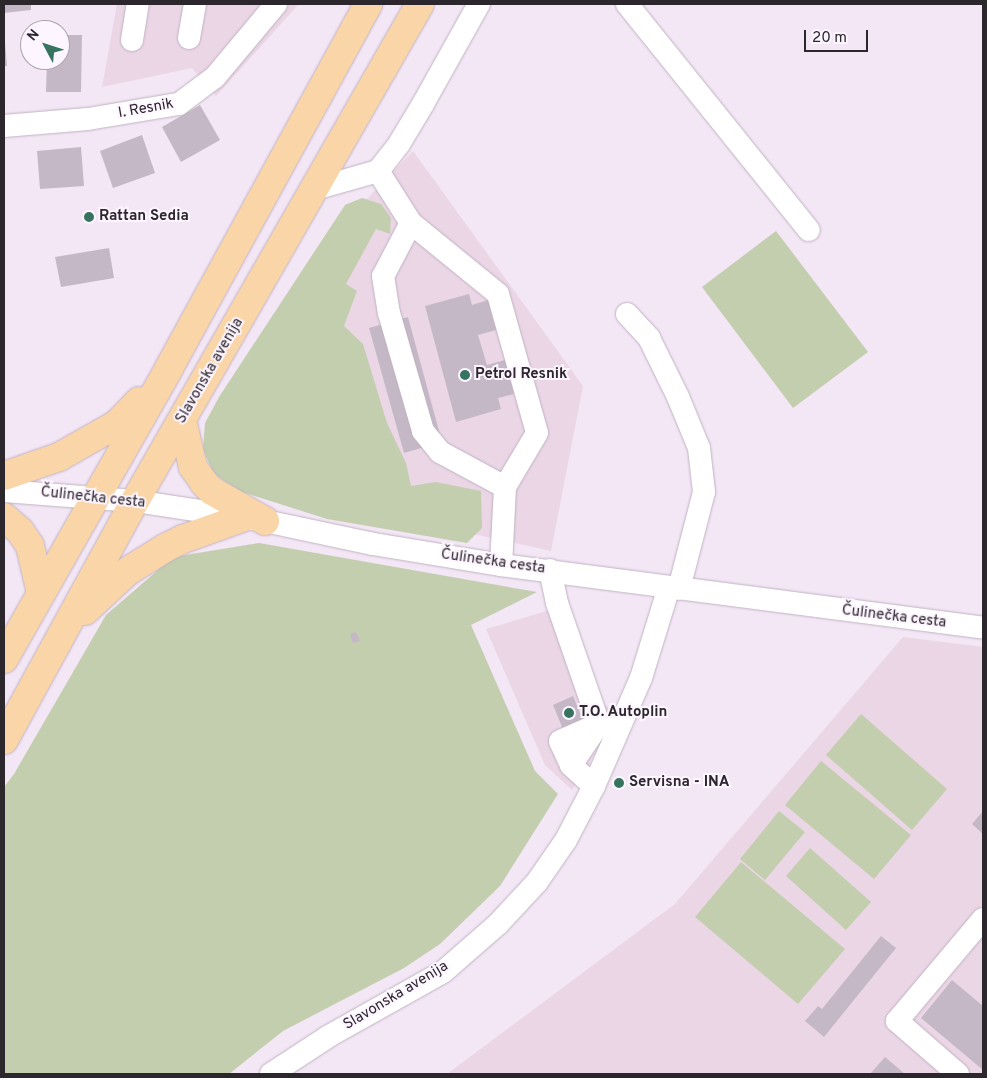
<!DOCTYPE html>
<html>
<head>
<meta charset="utf-8">
<style>
  body { margin:0 }
  #map { position:relative; width:987px; height:1078px; overflow:hidden; background:#f3e6f5; font-family:Overpass,sans-serif }
  div>[style] { position:absolute }
  .commercial>* { inset:0; background:#ebd6e6 }
  .green>* { inset:0; background:#c3ceae }
  .building>* { inset:0; background:#c5b8c6 }
  .roads { filter:drop-shadow(0 0 1px #c0b3c2) drop-shadow(0 0 1px #c0b3c2) }
  .minor>* { height:22px; margin:-11px; padding:0 11px; transform-origin:11px; border-radius:11px; background:#fff }
  .major>* { height:28px; margin:-14px; padding:0 14px; transform-origin:14px; border-radius:14px; background:#fad5a7 }
  .dots>* { width:14px; height:14px; translate:-50% -50%; box-sizing:border-box; border:2px solid #fdf5ff; border-radius:50% }
  span { translate:-50% -50%; white-space:nowrap; text-align:center; line-height:1.15; -webkit-text-stroke:4px #fdf5ff; paint-order:stroke }
  .street-label { font-size:15px; color:#2c272c }
  .poi-label { font-size:15px; color:#2c272c; font-weight:700 }
  .left { translate:0 -50%; text-align:left }
  .frame { position:absolute; inset:0; border:5px solid #2c272c; pointer-events:none }
  .north { position:absolute; left:20px; top:20px; width:50px; height:50px; box-sizing:border-box; background:#fdf5ff; border:1px solid #a9a3ab; border-radius:50%; rotate:310deg; font-size:14px; font-weight:700; line-height:20px; text-align:center; color:#2c272c }
  .north::after { content:''; display:block; margin:auto; width:18px; height:22px; background:#377460; clip-path:polygon(50% 0,100% 100%,50% 72%,0 100%) }
  .scale { position:absolute; left:804px; top:30px; width:64px; height:22px; box-sizing:border-box; border:2px solid #2c272c; border-top:0; padding-left:6px; font-size:15px; line-height:18px; white-space:nowrap; color:#2c272c; -webkit-text-stroke:4px #fdf5ff; paint-order:stroke }
</style>
</head>
<body>
<div id="map">
  <div class="commercial">
    <div style="clip-path:polygon(117px 4px,299px 4px,216px 96px,192px 68px,102px 87px)"></div>
    <div style="clip-path:polygon(413px 151px,583px 386px,551px 551px,251px 485px,360px 206px)"></div>
    <div style="clip-path:polygon(567px 605px,602px 702px,613px 712px,586px 770px,572px 790px,545px 765px,486px 629px)"></div>
    <div style="clip-path:polygon(903px 637px,983px 647px,983px 1074px,447px 1074px,675px 904px)"></div>
  </div>
  <div class="green">
    <div style="clip-path:polygon(362px 198px,381px 204px,391px 218px,390px 234px,376px 229px,346px 284px,357px 291px,344px 326px,363px 344px,387px 423px,406px 463px,411px 486px,436px 482px,481px 491px,482px 528px,467px 543px,327px 519px,239px 491px,213px 473px,203px 449px,205px 423px,219px 397px,345px 205px)"></div>
    <div style="clip-path:polygon(776px 231px,868px 352px,793px 408px,702px 287px)"></div>
    <div style="clip-path:polygon(259px 543px,537px 592px,471px 625px,535px 771px,558px 794px,500px 886px,440px 944px,404px 968px,283px 1031px,229px 1074px,4px 1074px,4px 787px,14px 774px,106px 615px,173px 557px)"></div>
    <div style="clip-path:polygon(861px 714px,947px 789px,912px 830px,826px 755px)"></div>
    <div style="clip-path:polygon(821px 761px,911px 835px,874px 879px,785px 805px)"></div>
    <div style="clip-path:polygon(779px 811px,805px 832px,765px 880px,740px 859px)"></div>
    <div style="clip-path:polygon(810px 848px,871px 902px,846px 930px,786px 876px)"></div>
    <div style="clip-path:polygon(741px 862px,845px 949px,798px 1004px,695px 917px)"></div>
  </div>
  <div class="building">
    <div style="clip-path:polygon(4px 4px,31px 4px,31px 10px,4px 13px)"></div>
    <div style="clip-path:polygon(60px 35px,82px 35px,81px 92px,46px 92px,47px 60px,60px 60px)"></div>
    <div style="clip-path:polygon(4px 42px,5px 42px,7px 66px,4px 66px)"></div>
    <div style="clip-path:polygon(200px 105px,220px 140px,181px 162px,162px 127px)"></div>
    <div style="clip-path:polygon(142px 135px,155px 173px,113px 188px,100px 151px)"></div>
    <div style="clip-path:polygon(81px 147px,84px 186px,40px 189px,37px 151px)"></div>
    <div style="clip-path:polygon(109px 248px,114px 278px,61px 287px,55px 257px)"></div>
    <div style="clip-path:polygon(469px 294px,472px 305px,488px 300px,496px 330px,478px 335px,487px 365px,505px 360px,514px 394px,498px 398px,501px 409px,456px 422px,425px 306px)"></div>
    <div style="clip-path:polygon(408px 317px,442px 442px,404px 453px,369px 328px)"></div>
    <div style="clip-path:polygon(356px 632px,360px 641px,353px 643px,350px 634px)"></div>
    <div style="clip-path:polygon(573px 696px,583px 720px,563px 729px,553px 705px)"></div>
    <div style="clip-path:polygon(983px 811px,983px 834px,972px 824px)"></div>
    <div style="clip-path:polygon(881px 936px,896px 948px,824px 1037px,805px 1021px,818px 1006px,822px 1009px)"></div>
    <div style="clip-path:polygon(952px 980px,983px 1006px,983px 1070px,921px 1018px)"></div>
    <div style="clip-path:polygon(885px 1057px,905px 1074px,870px 1074px)"></div>
  </div>
  <div class="roads">
    <div class="minor">
      <div style="left:627px;top:4px;width:290px;rotate:51.2deg"></div>
      <div style="left:189px;top:38px;width:35px;rotate:-80deg"></div>
      <div style="left:132px;top:40px;width:36px;rotate:-81deg"></div>
      <div style="left:4px;top:126px;width:84px;rotate:-4.8deg"></div>
      <div style="left:88px;top:119px;width:92px;rotate:-9.4deg"></div>
      <div style="left:179px;top:104px;width:45px;rotate:-36.9deg"></div>
      <div style="left:215px;top:77px;width:95px;rotate:-50.1deg"></div>
      <div style="left:378px;top:171px;width:62px;rotate:57.6deg"></div>
      <div style="left:411px;top:223px;width:112px;rotate:39.2deg"></div>
      <div style="left:498px;top:294px;width:144px;rotate:74.3deg"></div>
      <div style="left:537px;top:433px;width:63px;rotate:120.7deg"></div>
      <div style="left:505px;top:487px;width:78px;rotate:92.9deg"></div>
      <div style="left:315px;top:189px;width:66px;rotate:-15.9deg"></div>
      <div style="left:378px;top:171px;width:34px;rotate:-52deg"></div>
      <div style="left:399px;top:144px;width:47px;rotate:-59deg"></div>
      <div style="left:423px;top:104px;width:115px;rotate:-60.8deg"></div>
      <div style="left:411px;top:223px;width:60px;rotate:117.8deg"></div>
      <div style="left:383px;top:276px;width:37px;rotate:81deg"></div>
      <div style="left:389px;top:313px;width:123px;rotate:73.9deg"></div>
      <div style="left:423px;top:431px;width:27px;rotate:51deg"></div>
      <div style="left:440px;top:452px;width:74px;rotate:28.3deg"></div>
      <div style="left:627px;top:314px;width:33px;rotate:47deg"></div>
      <div style="left:649px;top:338px;width:66px;rotate:63.8deg"></div>
      <div style="left:678px;top:397px;width:55px;rotate:67.6deg"></div>
      <div style="left:699px;top:448px;width:44px;rotate:83.5deg"></div>
      <div style="left:704px;top:492px;width:100px;rotate:104.5deg"></div>
      <div style="left:4px;top:491px;width:131px;rotate:4.4deg"></div>
      <div style="left:135px;top:501px;width:132px;rotate:8.7deg"></div>
      <div style="left:265px;top:521px;width:110px;rotate:12deg"></div>
      <div style="left:373px;top:544px;width:130px;rotate:9.3deg"></div>
      <div style="left:501px;top:565px;width:486px;rotate:7.4deg"></div>
      <div style="left:550px;top:570px;width:34px;rotate:78deg"></div>
      <div style="left:557px;top:603px;width:128px;rotate:70.9deg"></div>
      <div style="left:599px;top:724px;width:19px;rotate:25deg"></div>
      <div style="left:571px;top:765px;width:26px;rotate:-115deg"></div>
      <div style="left:560px;top:741px;width:43px;rotate:-23.6deg"></div>
      <div style="left:594px;top:786px;width:31px;rotate:-138deg"></div>
      <div style="left:571px;top:765px;width:50px;rotate:-55.7deg"></div>
      <div style="left:271px;top:1074px;width:69px;rotate:-33.2deg"></div>
      <div style="left:329px;top:1036px;width:131px;rotate:-29.3deg"></div>
      <div style="left:443px;top:972px;width:73px;rotate:-41.1deg"></div>
      <div style="left:498px;top:924px;width:57px;rotate:-47.1deg"></div>
      <div style="left:537px;top:882px;width:51px;rotate:-55.4deg"></div>
      <div style="left:566px;top:840px;width:61px;rotate:-62.6deg"></div>
      <div style="left:594px;top:786px;width:118px;rotate:-66.5deg"></div>
      <div style="left:641px;top:678px;width:95px;rotate:-72.9deg"></div>
      <div style="left:958px;top:1074px;width:81px;rotate:-139deg"></div>
      <div style="left:897px;top:1021px;width:133px;rotate:-49.9deg"></div>
    </div>
    <div class="major">
      <div style="left:182px;top:420px;width:48px;rotate:76.8deg"></div>
      <div style="left:193px;top:467px;width:19px;rotate:55deg"></div>
      <div style="left:204px;top:483px;width:11px;rotate:45deg"></div>
      <div style="left:212px;top:491px;width:61px;rotate:29.5deg"></div>
      <div style="left:4px;top:476px;width:58px;rotate:-19.1deg"></div>
      <div style="left:59px;top:457px;width:67px;rotate:-29.6deg"></div>
      <div style="left:117px;top:424px;width:32px;rotate:-46deg"></div>
      <div style="left:4px;top:517px;width:21px;rotate:41deg"></div>
      <div style="left:20px;top:531px;width:18px;rotate:56deg"></div>
      <div style="left:30px;top:546px;width:48px;rotate:76.8deg"></div>
      <div style="left:85px;top:611px;width:59px;rotate:-42.9deg"></div>
      <div style="left:128px;top:571px;width:44px;rotate:-31.9deg"></div>
      <div style="left:165px;top:548px;width:20px;rotate:-27deg"></div>
      <div style="left:183px;top:539px;width:63px;rotate:-19.6deg"></div>
      <div style="left:4px;top:659px;width:335px;rotate:-60.4deg"></div>
      <div style="left:169px;top:368px;width:415px;rotate:-61.3deg"></div>
      <div style="left:4px;top:740px;width:273px;rotate:-61.3deg"></div>
      <div style="left:135px;top:501px;width:573px;rotate:-60.17deg"></div>
    </div>
  </div>
  <div class="dots">
    <div style="left:89px;top:217px;background:#377460"></div>
    <div style="left:465px;top:375px;background:#377460"></div>
    <div style="left:569px;top:713px;background:#377460"></div>
    <div style="left:619px;top:783px;background:#377460"></div>
  </div>
  <div class="street-label">
    <span style="left:146px;top:109px;rotate:-10deg">I. Resnik</span>
    <span style="left:210px;top:371px;rotate:-60deg">Slavonska avenija</span>
    <span style="left:93px;top:498px;rotate:6deg">Čulinečka cesta</span>
    <span style="left:493px;top:562px;rotate:8deg">Čulinečka cesta</span>
    <span style="left:894px;top:617px;rotate:7deg">Čulinečka cesta</span>
    <span style="left:396px;top:996px;rotate:-31deg">Slavonska avenija</span>
  </div>
  <div class="poi-label">
    <span class="left" style="left:99px;top:217px">Rattan Sedia</span>
    <span class="left" style="left:475px;top:375px">Petrol Resnik</span>
    <span class="left" style="left:579px;top:713px">T.O. Autoplin</span>
    <span class="left" style="left:629px;top:783px">Servisna - INA</span>
  </div>
  <div class="frame"></div>
  <div class="north">N</div>
  <div class="scale">20 m</div>
</div>
</body>
</html>
